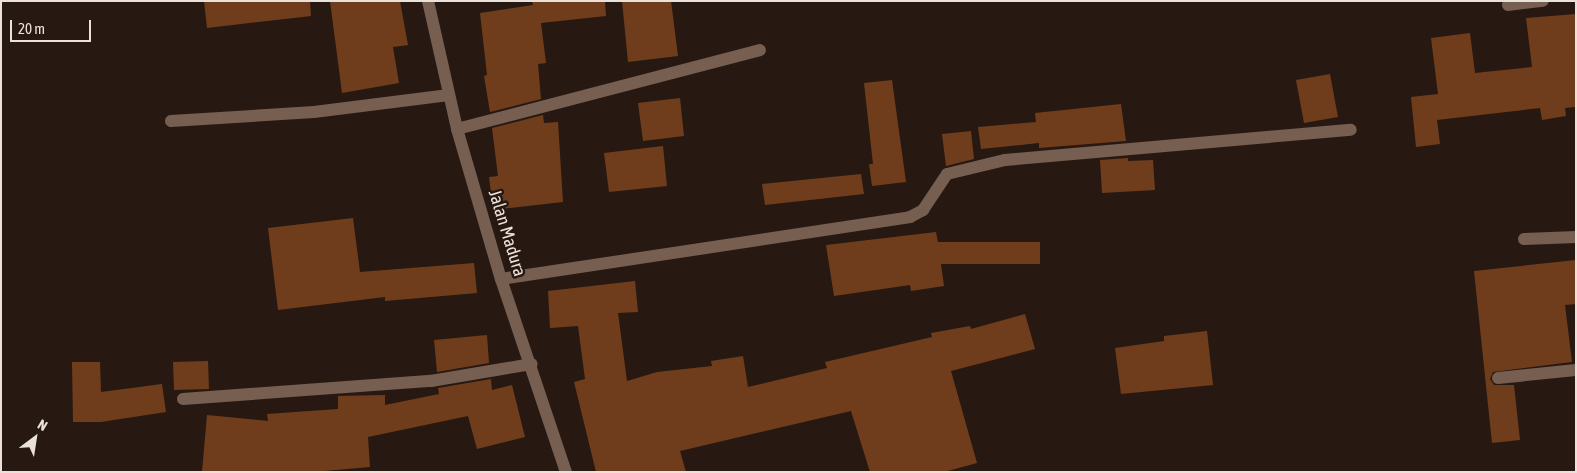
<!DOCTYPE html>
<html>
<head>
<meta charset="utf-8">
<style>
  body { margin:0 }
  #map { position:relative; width:1577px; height:473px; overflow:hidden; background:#271911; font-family:"Asap Condensed",sans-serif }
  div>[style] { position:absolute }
  .building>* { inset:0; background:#703d1c }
  .minor>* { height:12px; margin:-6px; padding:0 6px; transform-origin:6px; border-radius:6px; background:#765e50 }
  span { translate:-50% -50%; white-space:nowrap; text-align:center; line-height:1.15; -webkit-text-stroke:5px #271911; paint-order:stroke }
  .street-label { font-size:18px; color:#ebe1db }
  .frame { position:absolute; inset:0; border:2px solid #ebe1db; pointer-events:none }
  .north { position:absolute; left:10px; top:413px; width:50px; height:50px; -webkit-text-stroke:4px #271911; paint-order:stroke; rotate:31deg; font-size:14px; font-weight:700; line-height:20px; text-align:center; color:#ebe1db }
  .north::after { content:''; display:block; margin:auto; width:18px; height:22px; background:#ebe1db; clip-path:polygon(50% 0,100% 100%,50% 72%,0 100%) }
  .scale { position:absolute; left:10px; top:20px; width:81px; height:22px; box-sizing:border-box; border:2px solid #ebe1db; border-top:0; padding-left:6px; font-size:15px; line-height:18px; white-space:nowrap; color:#ebe1db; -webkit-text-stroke:4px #271911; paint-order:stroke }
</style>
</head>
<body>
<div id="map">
  <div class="building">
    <div style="clip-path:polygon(204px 1px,310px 1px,311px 16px,207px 28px)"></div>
    <div style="clip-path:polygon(330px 1px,400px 1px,408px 45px,393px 47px,399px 83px,342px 93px)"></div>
    <div style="clip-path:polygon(532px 1px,605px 1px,606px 16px,541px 23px,546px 63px,538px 64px,541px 99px,490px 112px,484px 76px,487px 75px,480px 13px,533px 5px)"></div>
    <div style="clip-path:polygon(622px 1px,671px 1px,678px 56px,628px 62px)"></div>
    <div style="clip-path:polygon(1576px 14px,1576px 107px,1565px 108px,1566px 116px,1542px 120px,1540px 108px,1437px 120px,1440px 144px,1416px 147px,1411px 97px,1438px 94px,1431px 38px,1470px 33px,1475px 73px,1532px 67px,1526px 18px)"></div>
    <div style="clip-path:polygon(1330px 74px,1338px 117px,1304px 123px,1296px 80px)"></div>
    <div style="clip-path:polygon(892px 80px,906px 182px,872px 186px,869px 164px,873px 164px,864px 83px)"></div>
    <div style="clip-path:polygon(680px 98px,684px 136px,643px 141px,638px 103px)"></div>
    <div style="clip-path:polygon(1121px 104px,1126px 141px,1039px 148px,1039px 143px,981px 149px,978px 127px,1036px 122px,1035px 113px)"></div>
    <div style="clip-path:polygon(543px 115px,544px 123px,558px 122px,563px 202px,493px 210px,489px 177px,498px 176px,492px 128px)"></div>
    <div style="clip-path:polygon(971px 131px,974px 159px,946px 166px,942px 134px)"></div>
    <div style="clip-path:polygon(663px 146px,667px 186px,609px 192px,604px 153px)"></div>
    <div style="clip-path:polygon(1128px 158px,1128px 161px,1153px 160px,1155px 190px,1102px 193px,1100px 160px)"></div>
    <div style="clip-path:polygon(861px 174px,864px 194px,765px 205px,762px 184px)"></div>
    <div style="clip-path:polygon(353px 218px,360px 272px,474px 263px,477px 293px,385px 301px,385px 297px,278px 310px,268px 228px)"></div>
    <div style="clip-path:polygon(936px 232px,938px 242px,1040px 242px,1040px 264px,941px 264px,944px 286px,911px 291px,910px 285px,834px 296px,826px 245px)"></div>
    <div style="clip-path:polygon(1576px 260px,1576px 304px,1565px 305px,1572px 362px,1493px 372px,1490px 379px,1494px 385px,1514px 385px,1520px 440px,1492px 443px,1474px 271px)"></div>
    <div style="clip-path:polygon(635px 281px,638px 312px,618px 313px,627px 381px,657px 372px,712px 366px,711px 361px,743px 356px,748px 387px,827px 368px,825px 362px,932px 337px,931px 333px,970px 326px,971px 329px,1025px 314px,1035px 349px,951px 371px,977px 463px,944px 472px,870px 472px,851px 411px,680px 451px,686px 472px,596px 472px,574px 382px,585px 379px,578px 326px,550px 328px,548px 291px)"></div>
    <div style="clip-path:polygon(1207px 331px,1213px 385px,1121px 394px,1115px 348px,1164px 341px,1164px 336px)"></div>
    <div style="clip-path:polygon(487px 335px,489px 363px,437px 372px,434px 340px)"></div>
    <div style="clip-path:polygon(208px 361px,209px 389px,174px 390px,173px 362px)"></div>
    <div style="clip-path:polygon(72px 362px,100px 362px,101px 392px,162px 384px,166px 412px,101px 422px,73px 422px)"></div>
    <div style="clip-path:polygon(491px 379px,492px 390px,512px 385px,525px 437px,477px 449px,468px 416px,368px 437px,370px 467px,312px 472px,202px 472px,207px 415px,268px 421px,267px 414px,338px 409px,338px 396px,385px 395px,385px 405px,439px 394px,438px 388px)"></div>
  </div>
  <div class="minor">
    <div style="left:428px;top:1px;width:131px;rotate:77.2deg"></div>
    <div style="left:457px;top:129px;width:156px;rotate:73.7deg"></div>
    <div style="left:501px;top:279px;width:204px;rotate:71.4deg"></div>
    <div style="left:1508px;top:5px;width:35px;rotate:-7deg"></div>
    <div style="left:171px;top:121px;width:143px;rotate:-3.6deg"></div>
    <div style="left:314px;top:112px;width:136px;rotate:-7.2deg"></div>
    <div style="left:457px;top:129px;width:313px;rotate:-14.6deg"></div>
    <div style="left:1524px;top:239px;width:52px;rotate:-2.2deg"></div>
    <div style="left:501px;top:279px;width:414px;rotate:-8.6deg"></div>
    <div style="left:910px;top:217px;width:15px;rotate:-28deg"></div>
    <div style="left:923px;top:210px;width:43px;rotate:-56.3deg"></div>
    <div style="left:947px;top:174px;width:60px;rotate:-13.6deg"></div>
    <div style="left:1005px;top:160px;width:347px;rotate:-5deg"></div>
    <div style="left:1498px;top:378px;width:78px;rotate:-5.9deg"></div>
    <div style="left:183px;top:399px;width:249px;rotate:-4.2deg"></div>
    <div style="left:431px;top:381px;width:102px;rotate:-9.6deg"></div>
  </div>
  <div class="street-label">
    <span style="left:507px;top:233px;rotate:73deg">Jalan Madura</span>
  </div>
  <div class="frame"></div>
  <div class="north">N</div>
  <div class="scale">20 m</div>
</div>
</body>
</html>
